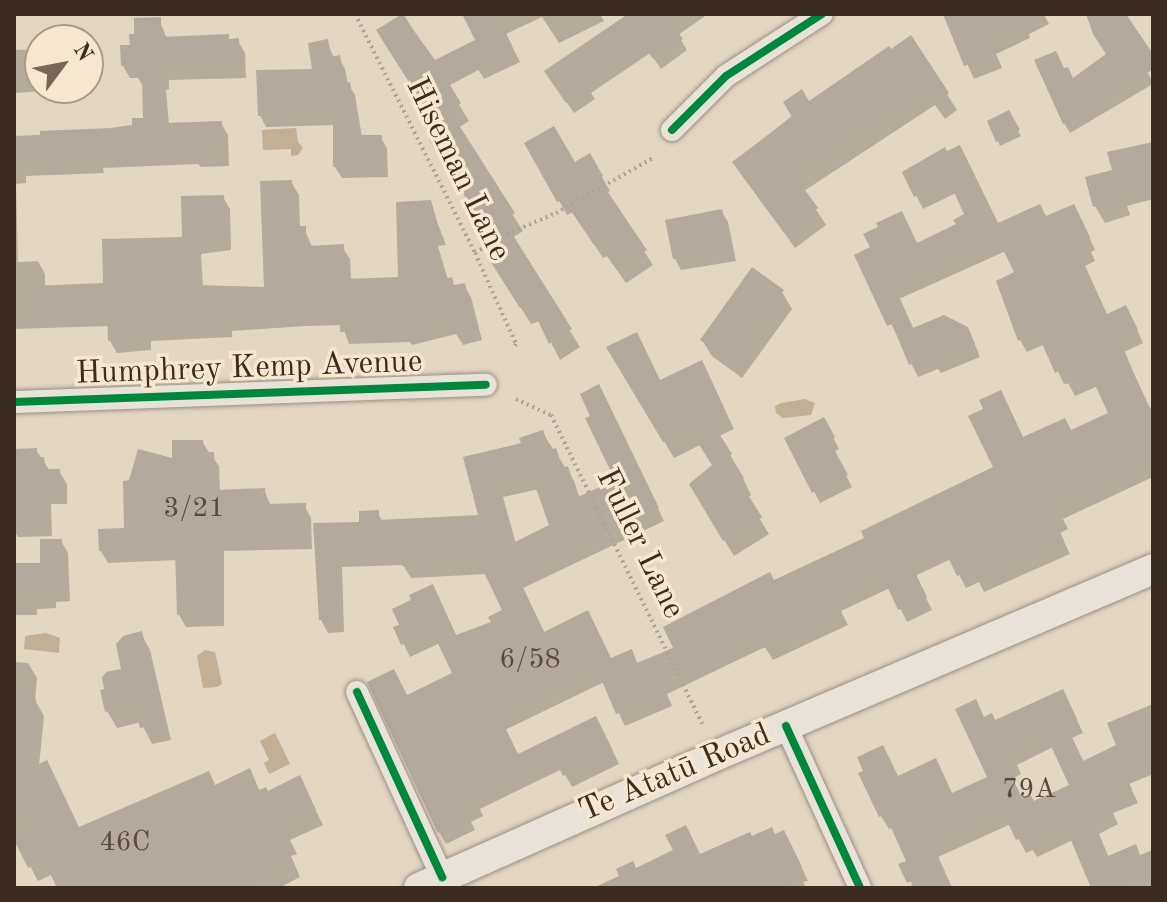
<!DOCTYPE html>
<html>
<head>
<meta charset="utf-8">
<style>
  body { margin:0 }
  #map { position:relative; width:1167px; height:902px; overflow:hidden; background:#e3d6c3; font-family:"Old Standard TT",serif }
  div>[style] { position:absolute }
  .water>* { inset:0; background:#c1af96 }
  .shadow>* { inset:0; background:#0003 }
  .building>* { inset:0; background:#b3a99c }
  .path>* { height:4px; margin-top:-2px; transform-origin:0; background:repeating-linear-gradient(90deg,#aaa49c 0 2px,transparent 0 6px) }
  .roads { filter:drop-shadow(0 0 2px #999084) drop-shadow(0 0 2px #999084) }
  .street>* { height:22px; margin:-11px; padding:0 11px; transform-origin:11px; border-radius:11px; background:#e8e2d8 }
  .secondary>* { height:30px; margin:-15px; padding:0 15px; transform-origin:15px; border-radius:15px; background:#e8e2d8 }
  .cycleway>* { height:8px; margin:-4px; padding:0 4px; transform-origin:4px; border-radius:4px; background:#00873e }
  span { translate:-50% -50%; white-space:nowrap; text-align:center; line-height:1.15; -webkit-text-stroke:7px #f5e7d0; paint-order:stroke }
  .number-label { font-size:28px; color:#594a40 }
  .number-label span { -webkit-text-stroke-width:0 }
  .street-label { font-size:32px; color:#3b2b21 }
  .frame { position:absolute; inset:0; border:16px solid #3b2b21; pointer-events:none }
  .north { position:absolute; left:24px; top:24px; width:80px; height:80px; box-sizing:border-box; background:#f5e7d0; border:2px solid #ab9c8a; border-radius:50%; rotate:58deg; font-size:22px; font-weight:700; line-height:32px; text-align:center; color:#3b2b21 }
  .north::after { content:''; display:block; margin:auto; width:28px; height:36px; background:#76675a; clip-path:polygon(50% 0,100% 100%,50% 72%,0 100%) }
</style>
</head>
<body>
<div id="map">
  <div class="water">
    <div style="clip-path:polygon(296px 128px,298px 142px,303px 148px,298px 155px,291px 156px,291px 149px,263px 150px,262px 130px)"></div>
    <div style="clip-path:polygon(805px 399px,815px 403px,811px 415px,783px 418px,776px 413px,775px 406px,781px 403px)"></div>
    <div style="clip-path:polygon(46px 633px,60px 638px,59px 653px,24px 649px,25px 636px)"></div>
    <div style="clip-path:polygon(205px 650px,215px 652px,222px 684px,217px 687px,203px 688px,197px 656px)"></div>
    <div style="clip-path:polygon(275px 733px,290px 764px,269px 774px,264px 763px,269px 760px,260px 741px)"></div>
  </div>
  <div class="shadow">
    <div style="clip-path:polygon(465px 14px,600px 14px,604px 21px,559px 43px,542px 17px,506px 34px,520px 62px,484px 79px,475px 64px,478px 41px)"></div>
    <div style="clip-path:polygon(631px 14px,708px 14px,678px 35px,687px 50px,661px 69px,650px 53px,591px 93px,595px 99px,574px 113px,553px 82px)"></div>
    <div style="clip-path:polygon(945px 14px,1044px 14px,1049px 24px,1029px 34px,1030px 38px,996px 54px,1002px 68px,974px 79px)"></div>
    <div style="clip-path:polygon(1087px 14px,1122px 14px,1153px 84px,1070px 133px,1064px 123px,1064px 70px,1073px 80px,1108px 55px)"></div>
    <div style="clip-path:polygon(404px 15px,469px 121px,458px 128px,523px 231px,512px 238px,580px 347px,560px 360px,540px 321px,531px 324px,499px 273px,500px 249px,443px 134px,379px 31px)"></div>
    <div style="clip-path:polygon(159px 19px,167px 39px,227px 36px,230px 41px,238px 41px,245px 53px,246px 78px,169px 80px,169px 89px,166px 90px,169px 125px,221px 123px,228px 135px,229px 166px,201px 167px,198px 164px,103px 168px,104px 173px,26px 176px,26px 183px,16px 184px,18px 262px,38px 261px,45px 274px,45px 288px,106px 285px,184px 238px,223px 197px,230px 209px,231px 250px,201px 254px,203px 287px,266px 289px,291px 182px,299px 195px,300px 228px,304px 228px,312px 247px,342px 247px,350px 259px,351px 280px,400px 279px,430px 203px,446px 245px,438px 246px,448px 280px,455px 287px,464px 285px,471px 297px,482px 340px,463px 345px,456px 334px,412px 345px,410px 342px,349px 344px,342px 325px,305px 326px,232px 331px,232px 337px,151px 341px,151px 350px,117px 353px,110px 341px,110px 326px,14px 329px,14px 138px,134px 127px,145px 120px,144px 88px,138px 78px,130px 78px,123px 66px,132px 47px)"></div>
    <div style="clip-path:polygon(69px 34px,73px 40px,40px 40px,40px 36px)"></div>
    <div style="clip-path:polygon(911px 38px,957px 110px,945px 119px,935px 105px,804px 191px,826px 225px,795px 248px,734px 162px,808px 103px)"></div>
    <div style="clip-path:polygon(327px 42px,334px 58px,339px 58px,345px 69px,348px 84px,355px 95px,362px 137px,380px 137px,387px 148px,388px 177px,342px 178px,335px 167px,335px 125px,266px 127px,260px 115px,315px 71px)"></div>
    <div style="clip-path:polygon(40px 49px,40px 88px,78px 89px,14px 93px,14px 50px)"></div>
    <div style="clip-path:polygon(1008px 113px,1021px 136px,1000px 146px,990px 122px)"></div>
    <div style="clip-path:polygon(527px 143px,574px 165px,590px 156px,610px 191px,606px 193px,653px 265px,626px 283px,607px 256px,603px 258px,573px 212px,567px 215px)"></div>
    <div style="clip-path:polygon(1153px 144px,1153px 199px,1127px 206px,1130px 215px,1105px 223px,1095px 206px)"></div>
    <div style="clip-path:polygon(evenodd,944px 150px,998px 225px,1046px 218px,1081px 219px,1095px 250px,1091px 252px,1095px 261px,1085px 266px,1107px 316px,1133px 320px,1143px 343px,1124px 352px,1150px 408px,1153px 406px,1153px 477px,1063px 519px,1068px 529px,1060px 533px,1070px 554px,984px 592px,979px 582px,966px 588px,951px 559px,915px 576px,932px 610px,907px 622px,890px 588px,841px 611px,848px 625px,773px 660px,765px 647px,667px 694px,672px 706px,625px 726px,604px 682px,505px 730px,518px 757px,603px 731px,619px 764px,572px 787px,562px 769px,480px 809px,483px 816px,471px 822px,475px 830px,446px 844px,439px 832px,407px 697px,455px 674px,440px 643px,410px 657px,396px 628px,402px 625px,394px 610px,432px 587px,457px 637px,493px 623px,504px 611px,487px 574px,411px 578px,403px 565px,342px 567px,344px 632px,328px 633px,321px 620px,315px 525px,361px 524px,377px 512px,383px 522px,480px 517px,466px 459px,524px 445px,542px 432px,574px 481px,580px 499px,618px 481px,606px 399px,664px 521px,523px 588px,545px 634px,611px 660px,631px 652px,638px 665px,676px 649px,774px 582px,867px 538px,995px 468px,1024px 440px,1071px 432px,1110px 414px,1098px 386px,1075px 396px,1068px 383px,1064px 384px,1045px 344px,1027px 352px,1020px 340px,1017px 273px,1006px 251px,899px 299px,914px 330px,974px 342px,980px 357px,941px 373px,938px 369px,918px 377px,857px 256px,917px 246px,959px 225px,967px 215px,956px 193px,923px 209px,905px 173px,944px 150px,539px 489px,551px 526px,516px 544px,503px 497px,539px 489px)"></div>
    <div style="clip-path:polygon(721px 211px,728px 222px,736px 261px,681px 270px,675px 259px,667px 221px)"></div>
    <div style="clip-path:polygon(782px 292px,792px 309px,742px 378px,712px 356px,702px 340px)"></div>
    <div style="clip-path:polygon(609px 348px,660px 382px,710px 379px,734px 429px,719px 436px,740px 472px,751px 495px,747px 498px,769px 534px,734px 556px,701px 501px,714px 466px,700px 445px,674px 458px)"></div>
    <div style="clip-path:polygon(830px 431px,839px 449px,834px 452px,852px 487px,820px 503px,787px 439px)"></div>
    <div style="clip-path:polygon(202px 442px,219px 466px,220px 491px,264px 490px,271px 506px,304px 505px,311px 518px,312px 549px,224px 551px,224px 626px,186px 627px,179px 615px,178px 560px,108px 563px,101px 551px,126px 530px,174px 461px)"></div>
    <div style="clip-path:polygon(36px 450px,50px 471px,59px 471px,67px 484px,67px 504px,51px 504px,52px 536px,18px 537px,14px 530px,14px 451px)"></div>
    <div style="clip-path:polygon(61px 541px,68px 553px,70px 601px,56px 602px,56px 608px,37px 609px,37px 615px,14px 615px,14px 565px,42px 565px)"></div>
    <div style="clip-path:polygon(141px 634px,150px 650px,171px 740px,152px 744px,141px 722px,117px 728px,107px 711px)"></div>
    <div style="clip-path:polygon(14px 662px,28px 663px,37px 678px,35px 700px,44px 716px,39px 766px,80px 829px,215px 787px,257px 786px,260px 792px,267px 793px,307px 793px,323px 825px,290px 840px,297px 854px,291px 856px,300px 877px,279px 888px,60px 888px,53px 874px,38px 881px,18px 844px,14px 846px)"></div>
    <div style="clip-path:polygon(evenodd,1070px 705px,1083px 733px,1072px 738px,1084px 763px,1119px 746px,1153px 706px,1153px 774px,1129px 784px,1138px 803px,1113px 813px,1118px 824px,1099px 834px,1109px 858px,1141px 857px,1153px 852px,1153px 888px,1094px 888px,1073px 840px,1037px 857px,1033px 850px,1026px 853px,1011px 824px,938px 857px,952px 888px,912px 888px,909px 862px,893px 827px,889px 829px,881px 816px,898px 778px,953px 795px,990px 778px,984px 719px,995px 722px,1070px 705px,1053px 747px,1071px 786px,1034px 803px,1022px 800px,1012px 779px,1021px 774px,1017px 765px,1053px 747px)"></div>
    <div style="clip-path:polygon(775px 837px,791px 845px,808px 881px,803px 882px,806px 888px,600px 888px,636px 870px,700px 856px,752px 839px)"></div>
  </div>
  <div class="building">
    <div style="clip-path:polygon(402px 14px,435px 60px,475px 40px,462px 14px,497px 14px,512px 46px,483px 60px,486px 66px,450px 85px,461px 103px,450px 111px,515px 213px,504px 221px,572px 329px,549px 344px,530px 304px,520px 308px,487px 256px,498px 248px,429px 140px,441px 133px,376px 30px)"></div>
    <div style="clip-path:polygon(628px 14px,665px 14px,683px 39px,653px 59px,642px 44px,586px 81px,590px 87px,566px 103px,544px 71px)"></div>
    <div style="clip-path:polygon(943px 14px,1045px 14px,990px 39px,995px 53px,964px 66px)"></div>
    <div style="clip-path:polygon(1086px 14px,1126px 14px,1153px 54px,1153px 69px,1128px 86px,1126px 83px,1084px 114px,1063px 124px,1034px 60px,1056px 51px,1064px 68px,1068px 67px,1073px 78px,1106px 54px,1093px 34px)"></div>
    <div style="clip-path:polygon(161px 17px,161px 37px,229px 34px,229px 39px,239px 38px,240px 66px,163px 68px,163px 77px,160px 77px,161px 117px,166px 117px,166px 123px,222px 121px,223px 154px,191px 155px,191px 152px,97px 156px,98px 161px,14px 165px,14px 136px,40px 135px,40px 131px,111px 128px,132px 125px,132px 118px,143px 118px,142px 78px,136px 78px,136px 66px,121px 66px,120px 45px,130px 45px,129px 34px,134px 34px,134px 18px)"></div>
    <div style="clip-path:polygon(911px 35px,949px 93px,934px 104px,924px 89px,794px 175px,818px 208px,784px 233px,732px 162px,792px 117px,783px 102px,802px 89px,809px 101px,889px 46px,891px 49px)"></div>
    <div style="clip-path:polygon(328px 39px,331px 57px,340px 55px,345px 83px,350px 82px,359px 135px,382px 135px,382px 167px,333px 167px,333px 114px,258px 116px,256px 70px,312px 69px,308px 43px)"></div>
    <div style="clip-path:polygon(1009px 110px,1020px 130px,996px 142px,987px 121px)"></div>
    <div style="clip-path:polygon(554px 126px,575px 162px,590px 153px,603px 176px,599px 179px,647px 250px,617px 270px,598px 243px,594px 245px,563px 199px,557px 202px,524px 143px)"></div>
    <div style="clip-path:polygon(1153px 142px,1153px 180px,1119px 189px,1122px 198px,1093px 207px,1085px 177px,1112px 170px,1107px 152px)"></div>
    <div style="clip-path:polygon(evenodd,960px 145px,998px 223px,1040px 204px,1046px 216px,1074px 204px,1090px 237px,1085px 239px,1089px 248px,1079px 253px,1107px 314px,1126px 305px,1138px 330px,1119px 338px,1153px 420px,1153px 461px,1058px 506px,1062px 516px,1055px 520px,1064px 541px,975px 580px,970px 570px,957px 576px,943px 547px,910px 562px,927px 597px,898px 610px,882px 575px,835px 597px,842px 612px,764px 648px,757px 635px,662px 681px,667px 693px,616px 714px,597px 669px,500px 717px,518px 754px,596px 716px,613px 751px,563px 776px,554px 757px,474px 796px,478px 803px,466px 809px,470px 817px,438px 833px,367px 682px,394px 669px,407px 695px,452px 673px,432px 631px,401px 645px,393px 627px,399px 625px,392px 609px,411px 600px,409px 595px,433px 584px,456px 635px,491px 622px,488px 617px,502px 610px,479px 562px,402px 566px,401px 553px,336px 554px,338px 620px,319px 620px,313px 523px,359px 522px,359px 511px,379px 510px,379px 520px,478px 515px,463px 457px,521px 443px,519px 438px,543px 430px,550px 450px,556px 448px,563px 468px,568px 466px,578px 497px,615px 480px,585px 418px,590px 416px,580px 394px,599px 384px,659px 508px,517px 575px,544px 632px,588px 610px,611px 658px,632px 649px,637px 663px,673px 648px,663px 627px,770px 572px,774px 580px,864px 538px,861px 531px,993px 467px,968px 416px,983px 409px,979px 400px,1001px 390px,1023px 437px,1065px 418px,1071px 430px,1108px 413px,1090px 374px,1066px 384px,1060px 370px,1055px 373px,1037px 332px,1018px 341px,996px 281px,1014px 272px,998px 239px,894px 285px,913px 328px,944px 315px,968px 327px,975px 344px,932px 362px,930px 357px,909px 365px,892px 324px,887px 326px,854px 255px,870px 247px,863px 234px,878px 227px,876px 223px,902px 211px,917px 243px,956px 224px,953px 220px,964px 214px,949px 181px,914px 197px,902px 172px,945px 147px,947px 151px,960px 145px,532px 477px,549px 525px,513px 543px,498px 485px,532px 477px)"></div>
    <div style="clip-path:polygon(292px 180px,294px 226px,306px 226px,306px 246px,344px 244px,345px 279px,398px 277px,396px 202px,431px 200px,440px 233px,432px 234px,445px 279px,452px 277px,454px 285px,465px 283px,476px 328px,454px 333px,451px 321px,403px 334px,402px 330px,340px 332px,340px 313px,297px 314px,226px 319px,226px 325px,145px 329px,145px 337px,108px 341px,107px 313px,33px 317px,32px 286px,103px 283px,102px 239px,182px 237px,181px 196px,224px 195px,225px 242px,195px 242px,198px 285px,264px 287px,260px 181px)"></div>
    <div style="clip-path:polygon(722px 209px,731px 250px,673px 259px,665px 220px)"></div>
    <div style="clip-path:polygon(752px 267px,784px 290px,732px 363px,700px 340px)"></div>
    <div style="clip-path:polygon(637px 332px,660px 380px,702px 360px,726px 412px,710px 419px,732px 454px,730px 456px,744px 478px,739px 481px,762px 517px,723px 541px,689px 484px,712px 465px,689px 429px,663px 442px,606px 347px)"></div>
    <div style="clip-path:polygon(824px 417px,835px 437px,829px 440px,848px 475px,812px 493px,784px 438px)"></div>
    <div style="clip-path:polygon(172px 440px,203px 440px,204px 452px,214px 452px,215px 490px,265px 488px,266px 504px,306px 503px,306px 537px,218px 539px,218px 614px,177px 615px,175px 549px,99px 551px,98px 529px,124px 528px,123px 481px,129px 480px,138px 449px,172px 458px)"></div>
    <div style="clip-path:polygon(37px 448px,37px 457px,44px 457px,45px 469px,60px 469px,61px 492px,45px 492px,46px 524px,22px 525px,22px 521px,14px 521px,14px 449px)"></div>
    <div style="clip-path:polygon(40px 539px,62px 539px,64px 589px,50px 590px,50px 596px,14px 597px,14px 563px,40px 563px)"></div>
    <div style="clip-path:polygon(142px 631px,163px 723px,140px 728px,135px 705px,105px 712px,100px 690px,104px 689px,102px 678px,106px 672px,121px 669px,116px 644px,123px 636px)"></div>
    <div style="clip-path:polygon(evenodd,1063px 689px,1077px 719px,1066px 724px,1083px 761px,1116px 745px,1107px 723px,1153px 704px,1153px 757px,1123px 770px,1132px 789px,1107px 799px,1112px 810px,1092px 819px,1108px 856px,1136px 844px,1140px 855px,1153px 850px,1153px 873px,1118px 888px,1091px 888px,1065px 826px,1027px 844px,1024px 837px,1016px 840px,1002px 810px,932px 843px,952px 888px,919px 888px,915px 880px,907px 883px,898px 864px,906px 861px,885px 814px,879px 817px,858px 773px,863px 771px,857px 757px,883px 745px,898px 776px,936px 758px,952px 793px,987px 777px,955px 709px,976px 699px,984px 717px,992px 713px,995px 720px,1063px 689px,1045px 733px,1069px 785px,1034px 801px,1030px 794px,1022px 798px,1006px 764px,1015px 760px,1011px 750px,1045px 733px)"></div>
    <div style="clip-path:polygon(14px 697px,36px 699px,31px 768px,47px 760px,79px 827px,209px 771px,215px 785px,250px 768px,259px 790px,266px 787px,268px 791px,300px 775px,316px 810px,284px 825px,290px 839px,284px 841px,293px 862px,246px 888px,57px 888px,44px 860px,28px 868px,15px 842px,33px 833px,14px 793px)"></div>
    <div style="clip-path:polygon(686px 825px,700px 854px,750px 832px,752px 836px,772px 827px,775px 834px,784px 830px,802px 867px,788px 874px,794px 888px,593px 888px,619px 876px,616px 869px,633px 861px,636px 868px,673px 850px,665px 835px)"></div>
  </div>
  <div class="path">
    <div style="left:355px;top:14px;width:267px;rotate:63.3deg"></div>
    <div style="left:475px;top:253px;width:100px;rotate:65.7deg"></div>
    <div style="left:516px;top:344px;width:4px;rotate:124deg"></div>
    <div style="left:475px;top:253px;width:37px;rotate:-31deg"></div>
    <div style="left:507px;top:234px;width:53px;rotate:-23.2deg"></div>
    <div style="left:556px;top:213px;width:112px;rotate:-29.6deg"></div>
    <div style="left:516px;top:399px;width:38px;rotate:25deg"></div>
    <div style="left:551px;top:415px;width:347px;rotate:63.9deg"></div>
  </div>
  <div class="roads">
    <div class="street">
      <div style="left:672px;top:130px;width:76px;rotate:-45deg"></div>
      <div style="left:726px;top:76px;width:114px;rotate:-32.9deg"></div>
      <div style="left:14px;top:402px;width:472px;rotate:-2.1deg"></div>
      <div style="left:357px;top:692px;width:204px;rotate:65.3deg"></div>
      <div style="left:786px;top:726px;width:178px;rotate:65.4deg"></div>
    </div>
    <div class="secondary">
      <div style="left:419px;top:888px;width:339px;rotate:-24deg"></div>
      <div style="left:729px;top:750px;width:461px;rotate:-23.1deg"></div>
    </div>
  </div>
  <div class="cycleway">
    <div style="left:672px;top:130px;width:76px;rotate:-45deg"></div>
    <div style="left:726px;top:76px;width:114px;rotate:-32.9deg"></div>
    <div style="left:14px;top:402px;width:472px;rotate:-2.1deg"></div>
    <div style="left:357px;top:692px;width:204px;rotate:65.3deg"></div>
    <div style="left:786px;top:726px;width:178px;rotate:65.4deg"></div>
  </div>
  <div class="number-label">
    <span style="left:194px;top:509px">3/21</span>
    <span style="left:530px;top:660px">6/58</span>
    <span style="left:1029px;top:790px">79A</span>
    <span style="left:125px;top:843px">46C</span>
  </div>
  <div class="street-label">
    <span style="left:457px;top:170px;rotate:64deg">Hiseman Lane</span>
    <span style="left:249px;top:369px;rotate:-2deg">Humphrey Kemp Avenue</span>
    <span style="left:639px;top:544px;rotate:64deg">Fuller Lane</span>
    <span style="left:675px;top:774px;rotate:-23deg">Te Atatū Road</span>
  </div>
  <div class="frame"></div>
  <div class="north">N</div>
</div>
</body>
</html>
